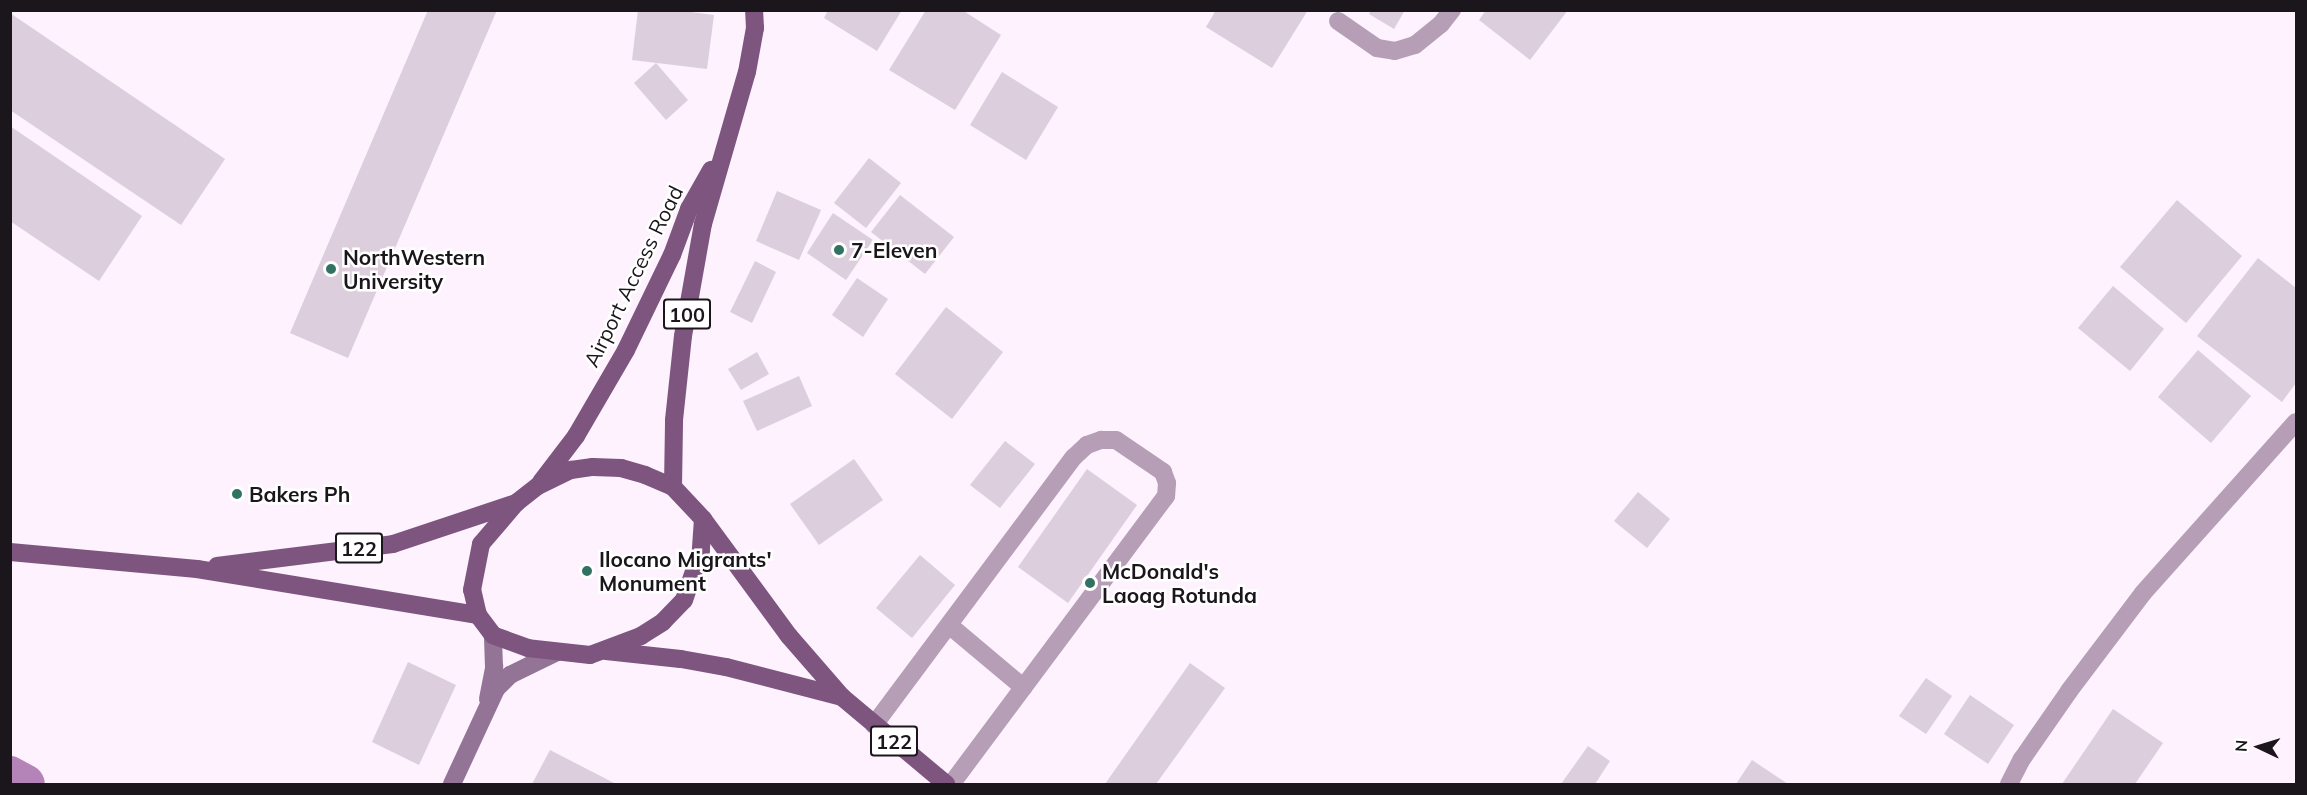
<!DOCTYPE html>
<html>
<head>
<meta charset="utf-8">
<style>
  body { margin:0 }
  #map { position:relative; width:2307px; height:795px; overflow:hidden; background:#fdf2fe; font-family:Mulish,sans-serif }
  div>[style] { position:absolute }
  .canal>* { height:38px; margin:-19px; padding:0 19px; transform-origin:19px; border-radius:19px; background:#b483b8 }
  .building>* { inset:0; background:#dccedc }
  .lane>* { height:18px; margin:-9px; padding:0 9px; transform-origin:9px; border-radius:9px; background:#b59eb6 }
  .street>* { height:18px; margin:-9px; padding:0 9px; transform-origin:9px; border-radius:9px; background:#b59eb6 }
  .secondary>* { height:18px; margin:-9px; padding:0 9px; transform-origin:9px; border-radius:9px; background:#947496 }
  .primary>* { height:18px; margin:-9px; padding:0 9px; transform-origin:9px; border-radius:9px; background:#7d557f }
  .dots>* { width:16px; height:16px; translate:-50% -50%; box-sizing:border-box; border:3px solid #fff; border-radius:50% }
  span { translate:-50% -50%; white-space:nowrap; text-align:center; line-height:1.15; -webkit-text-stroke:5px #fff; paint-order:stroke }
  .shield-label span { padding:2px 4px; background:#fff; border:2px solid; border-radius:4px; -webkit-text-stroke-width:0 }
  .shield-label { font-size:20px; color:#1b161b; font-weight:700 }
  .poi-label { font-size:21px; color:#1b161b; font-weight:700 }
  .left { translate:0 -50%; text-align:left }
  .street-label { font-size:21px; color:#1b161b }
  .frame { position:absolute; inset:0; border:12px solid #1b161b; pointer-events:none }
  .north { position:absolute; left:2229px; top:717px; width:60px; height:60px; -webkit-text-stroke:4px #fff; paint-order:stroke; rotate:274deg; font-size:16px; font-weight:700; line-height:24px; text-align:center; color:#1b161b }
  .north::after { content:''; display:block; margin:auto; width:21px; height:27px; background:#1b161b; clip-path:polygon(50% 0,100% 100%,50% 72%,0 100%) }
</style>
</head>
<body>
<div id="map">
  <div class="canal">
    <div style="left:10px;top:775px;width:18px;rotate:29deg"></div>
  </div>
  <div class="building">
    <div style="clip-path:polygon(428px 10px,497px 10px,348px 358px,290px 333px)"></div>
    <div style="clip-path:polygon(638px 10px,675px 10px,714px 15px,707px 69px,632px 60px)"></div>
    <div style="clip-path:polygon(828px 10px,902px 10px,877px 51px,824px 18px)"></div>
    <div style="clip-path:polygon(926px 10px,962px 10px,1001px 35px,955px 110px,889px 70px)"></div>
    <div style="clip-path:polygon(1216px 10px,1308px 10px,1272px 68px,1206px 27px)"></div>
    <div style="clip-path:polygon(1371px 10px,1405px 10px,1394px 29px,1369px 14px)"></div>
    <div style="clip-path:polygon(1486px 10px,1568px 10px,1530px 60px,1479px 20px)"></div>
    <div style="clip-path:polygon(10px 13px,225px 159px,181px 225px,10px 110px)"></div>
    <div style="clip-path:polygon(656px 63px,688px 100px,666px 120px,634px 83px)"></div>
    <div style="clip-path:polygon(1002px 72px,1058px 107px,1026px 160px,970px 125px)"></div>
    <div style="clip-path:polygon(10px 126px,142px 216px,99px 281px,10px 221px)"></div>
    <div style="clip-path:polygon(869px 158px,901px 183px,866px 228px,834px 203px)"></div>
    <div style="clip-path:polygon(777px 191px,821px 210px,799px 260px,756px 241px)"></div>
    <div style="clip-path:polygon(900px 195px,954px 237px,925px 274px,871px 232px)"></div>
    <div style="clip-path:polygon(2177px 200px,2242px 256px,2186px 323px,2120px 267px)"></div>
    <div style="clip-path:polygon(833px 213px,873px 240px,846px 280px,807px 253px)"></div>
    <div style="clip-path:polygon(2258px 258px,2296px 288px,2296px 383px,2282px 402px,2197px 336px)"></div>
    <div style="clip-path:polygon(755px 261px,776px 272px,752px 323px,730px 312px)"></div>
    <div style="clip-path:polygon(857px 278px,888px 299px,863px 337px,832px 315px)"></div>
    <div style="clip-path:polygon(2113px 286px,2164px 329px,2130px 371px,2078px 328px)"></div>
    <div style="clip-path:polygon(946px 307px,1003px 352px,952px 419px,895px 374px)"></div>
    <div style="clip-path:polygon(2198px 350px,2251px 396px,2211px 443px,2158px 397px)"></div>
    <div style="clip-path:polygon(757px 352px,769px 374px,741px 390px,728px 369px)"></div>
    <div style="clip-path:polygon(799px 376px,812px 406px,757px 431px,743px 401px)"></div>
    <div style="clip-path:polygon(1005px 441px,1035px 464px,1000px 508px,970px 485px)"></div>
    <div style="clip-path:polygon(854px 459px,883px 500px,819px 545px,790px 504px)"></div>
    <div style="clip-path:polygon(1087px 469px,1137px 505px,1068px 603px,1018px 567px)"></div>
    <div style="clip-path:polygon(1638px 492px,1670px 519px,1647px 548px,1614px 521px)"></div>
    <div style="clip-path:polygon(920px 555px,955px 585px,912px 638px,876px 608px)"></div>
    <div style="clip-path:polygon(408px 662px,456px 685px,419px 765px,372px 742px)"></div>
    <div style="clip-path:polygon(1190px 663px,1225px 688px,1156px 784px,1105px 784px)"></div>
    <div style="clip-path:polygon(1926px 678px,1952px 696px,1926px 734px,1899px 716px)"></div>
    <div style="clip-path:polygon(1970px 695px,2014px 725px,1988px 764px,1944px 734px)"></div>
    <div style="clip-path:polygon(2113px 709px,2163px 743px,2135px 784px,2062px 784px)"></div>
    <div style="clip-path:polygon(1588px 746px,1610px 761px,1595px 784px,1561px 784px)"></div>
    <div style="clip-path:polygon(550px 750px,616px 784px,532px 784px)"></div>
    <div style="clip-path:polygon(1752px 760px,1788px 784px,1736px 784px)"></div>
  </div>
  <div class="lane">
    <div style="left:949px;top:625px;width:97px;rotate:40deg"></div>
    <div style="left:874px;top:725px;width:334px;rotate:-53.3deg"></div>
    <div style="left:1074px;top:457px;width:18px;rotate:-43deg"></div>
    <div style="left:1087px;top:445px;width:15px;rotate:-20deg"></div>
    <div style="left:1101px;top:440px;width:15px"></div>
    <div style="left:1116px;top:440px;width:57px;rotate:34.2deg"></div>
    <div style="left:1163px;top:472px;width:12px;rotate:70deg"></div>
    <div style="left:1167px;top:483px;width:13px;rotate:94deg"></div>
    <div style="left:1166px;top:496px;width:359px;rotate:126.7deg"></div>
  </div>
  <div class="street">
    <div style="left:1338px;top:21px;width:47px;rotate:34.7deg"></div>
    <div style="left:1377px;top:48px;width:18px;rotate:9deg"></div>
    <div style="left:1395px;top:51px;width:21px;rotate:-17deg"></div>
    <div style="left:1415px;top:45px;width:33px;rotate:-39deg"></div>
    <div style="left:1441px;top:24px;width:18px;rotate:-52deg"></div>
    <div style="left:2009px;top:784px;width:28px;rotate:-63deg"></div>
    <div style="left:2022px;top:759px;width:83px;rotate:-55.3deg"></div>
    <div style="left:2069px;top:691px;width:123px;rotate:-52.9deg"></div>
    <div style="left:2143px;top:593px;width:229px;rotate:-48.2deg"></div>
  </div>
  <div class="secondary">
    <div style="left:488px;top:699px;width:33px;rotate:-79deg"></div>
    <div style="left:494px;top:667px;width:32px;rotate:-92deg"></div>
    <div style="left:452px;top:784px;width:105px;rotate:-65.1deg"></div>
    <div style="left:496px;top:689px;width:20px;rotate:-45deg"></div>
    <div style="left:510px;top:675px;width:52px;rotate:-26.1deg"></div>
  </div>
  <div class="primary">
    <div style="left:541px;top:482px;width:58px;rotate:-52.7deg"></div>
    <div style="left:576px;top:436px;width:99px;rotate:-59.8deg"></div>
    <div style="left:626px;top:350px;width:106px;rotate:-64.2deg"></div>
    <div style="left:672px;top:255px;width:49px;rotate:-69.7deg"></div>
    <div style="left:689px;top:209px;width:45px;rotate:-60.6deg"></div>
    <div style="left:673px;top:487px;width:67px;rotate:-89.1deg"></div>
    <div style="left:674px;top:420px;width:84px;rotate:-83.9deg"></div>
    <div style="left:683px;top:336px;width:114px;rotate:-79.9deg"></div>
    <div style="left:703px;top:224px;width:158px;rotate:-73.9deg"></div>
    <div style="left:747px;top:72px;width:45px;rotate:-79.7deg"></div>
    <div style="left:755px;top:28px;width:18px;rotate:-93deg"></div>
    <div style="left:703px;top:519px;width:32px;rotate:94deg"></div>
    <div style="left:701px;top:551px;width:52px;rotate:109.1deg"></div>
    <div style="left:684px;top:600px;width:30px;rotate:134deg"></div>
    <div style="left:663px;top:622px;width:26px;rotate:148deg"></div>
    <div style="left:641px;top:636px;width:54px;rotate:159.6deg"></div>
    <div style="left:590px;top:655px;width:62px;rotate:-173.6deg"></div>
    <div style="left:528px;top:648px;width:37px;rotate:-160deg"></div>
    <div style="left:493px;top:635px;width:25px;rotate:-127deg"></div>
    <div style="left:478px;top:615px;width:26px;rotate:-103deg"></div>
    <div style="left:472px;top:590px;width:47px;rotate:-78.9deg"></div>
    <div style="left:481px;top:544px;width:54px;rotate:-49.5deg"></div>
    <div style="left:516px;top:503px;width:28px;rotate:-38deg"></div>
    <div style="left:538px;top:486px;width:37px;rotate:-26deg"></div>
    <div style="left:571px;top:470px;width:22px;rotate:-8deg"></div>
    <div style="left:593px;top:467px;width:28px;rotate:2deg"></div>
    <div style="left:621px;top:468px;width:25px;rotate:16deg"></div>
    <div style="left:645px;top:475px;width:30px;rotate:23deg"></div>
    <div style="left:673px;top:487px;width:44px;rotate:46.8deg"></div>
    <div style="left:703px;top:519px;width:145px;rotate:53.7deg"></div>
    <div style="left:789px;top:636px;width:81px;rotate:49deg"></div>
    <div style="left:842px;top:697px;width:136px;rotate:39.9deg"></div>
    <div style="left:10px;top:552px;width:188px;rotate:5.2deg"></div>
    <div style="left:197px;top:569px;width:285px;rotate:9.3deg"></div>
    <div style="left:217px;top:566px;width:177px;rotate:-7.1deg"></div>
    <div style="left:393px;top:544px;width:130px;rotate:-18.4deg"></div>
    <div style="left:606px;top:651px;width:75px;rotate:6.1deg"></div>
    <div style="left:681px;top:659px;width:46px;rotate:10.1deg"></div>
    <div style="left:726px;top:667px;width:120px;rotate:14.5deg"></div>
  </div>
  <div class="dots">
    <div style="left:839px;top:250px;background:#317262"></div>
    <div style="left:331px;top:269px;background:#317262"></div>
    <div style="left:237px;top:494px;background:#317262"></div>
    <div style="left:587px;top:571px;background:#317262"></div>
    <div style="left:1090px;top:583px;background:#317262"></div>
  </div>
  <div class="shield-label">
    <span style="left:687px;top:314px">100</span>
    <span style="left:359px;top:548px">122</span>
    <span style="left:894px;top:741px">122</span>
  </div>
  <div class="poi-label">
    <span class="left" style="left:851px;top:250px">7-Eleven</span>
    <span class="left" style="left:343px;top:269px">NorthWestern<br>University</span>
    <span class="left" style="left:249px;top:494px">Bakers Ph</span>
    <span class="left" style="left:599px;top:571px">Ilocano Migrants'<br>Monument</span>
    <span class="left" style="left:1102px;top:583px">McDonald's<br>Laoag Rotunda</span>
  </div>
  <div class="street-label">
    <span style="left:633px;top:276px;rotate:-64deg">Airport Access Road</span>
  </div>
  <div class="frame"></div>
  <div class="north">N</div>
</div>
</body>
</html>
